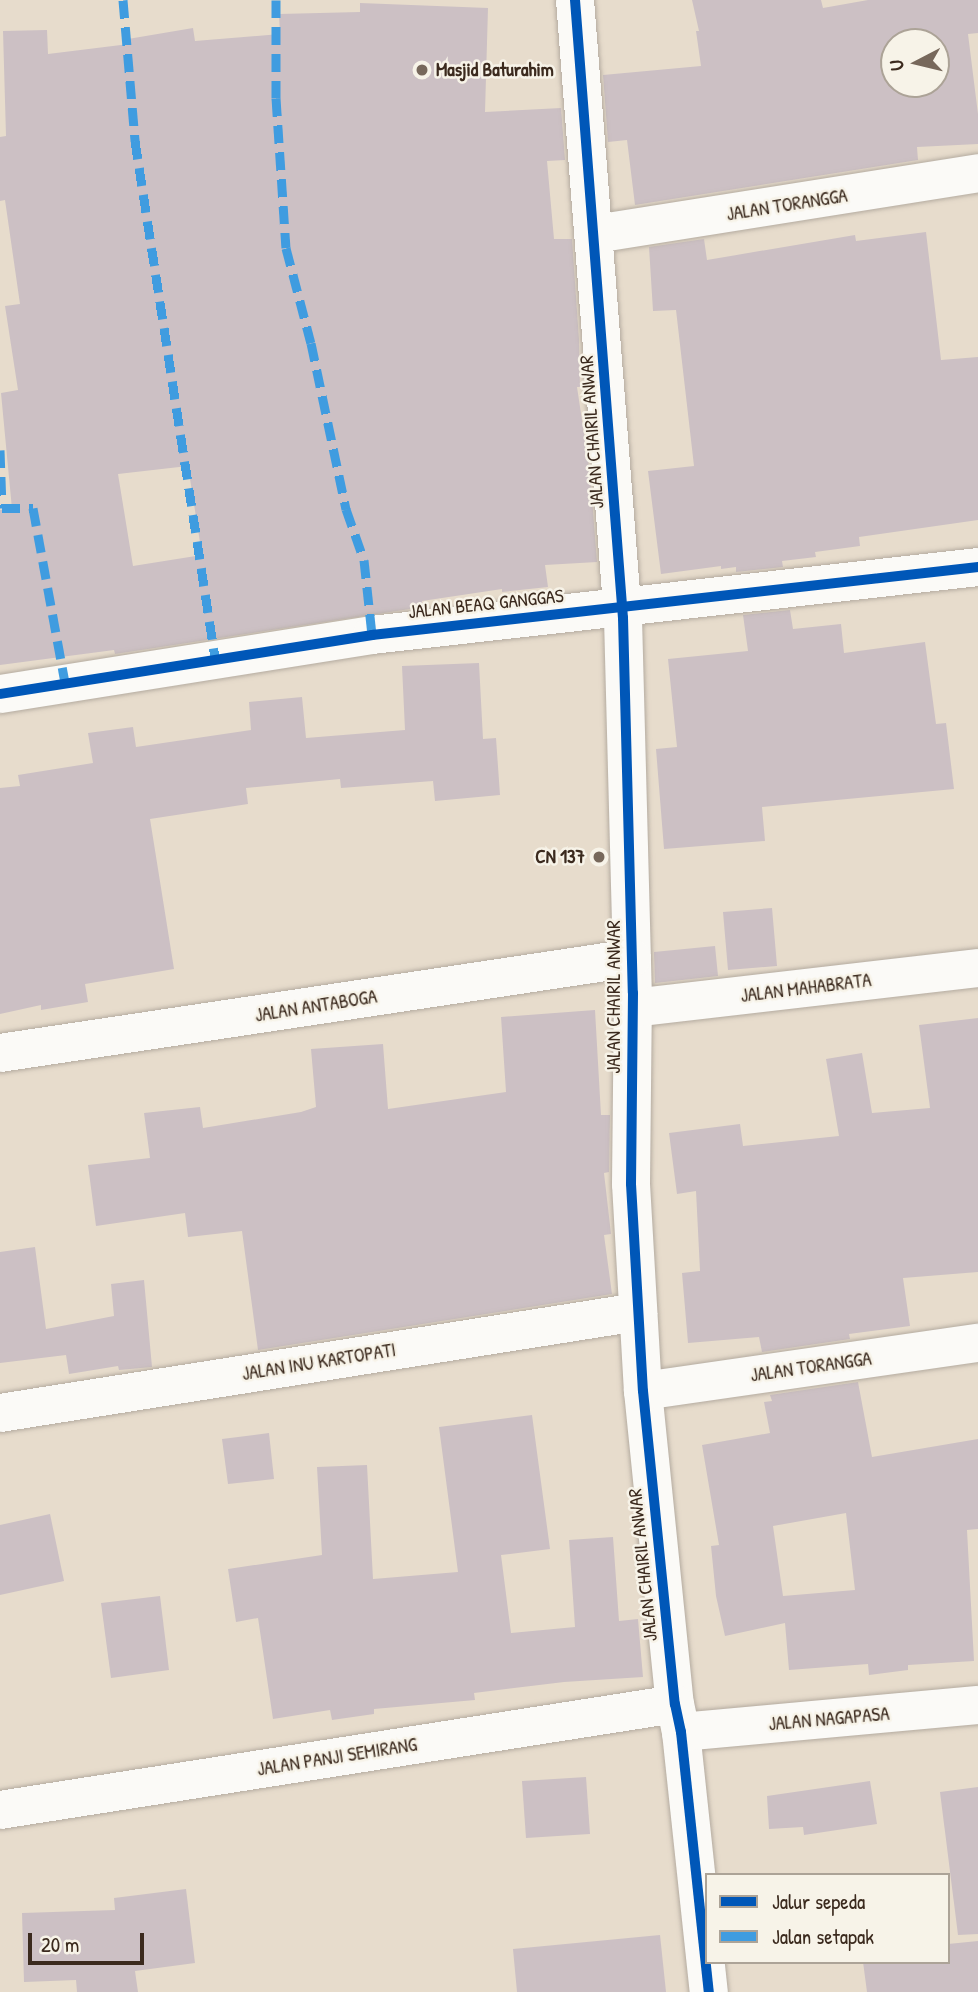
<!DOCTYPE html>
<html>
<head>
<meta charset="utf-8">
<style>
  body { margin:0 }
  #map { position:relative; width:978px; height:1992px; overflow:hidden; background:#e7dccc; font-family:"Patrick Hand",sans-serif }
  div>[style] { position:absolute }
  .building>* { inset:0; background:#ccc0c4 }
  .roads { filter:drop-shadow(0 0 2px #b4aba0) drop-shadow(0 0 2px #b4aba0) }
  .minor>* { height:38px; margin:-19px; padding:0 19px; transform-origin:19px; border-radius:19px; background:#fbfaf7 }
  .quiet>* { height:9px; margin-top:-4.5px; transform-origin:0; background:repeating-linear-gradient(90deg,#3f9ce0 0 18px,transparent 0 27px) }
  .cycleway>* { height:10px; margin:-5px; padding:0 5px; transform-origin:5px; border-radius:5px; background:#0057b8 }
  .dots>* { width:19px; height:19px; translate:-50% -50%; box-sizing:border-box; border:4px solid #f7f3e8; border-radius:50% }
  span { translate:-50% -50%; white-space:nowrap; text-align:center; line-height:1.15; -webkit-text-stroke:5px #f7f3e8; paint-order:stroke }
  .poi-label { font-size:19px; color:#3b2a1e; font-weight:700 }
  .left { translate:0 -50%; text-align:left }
  .right { translate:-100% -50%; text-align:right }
  .street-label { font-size:19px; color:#3b2a1e }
  .legend { position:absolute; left:705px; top:1873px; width:245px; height:91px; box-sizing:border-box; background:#f7f3e8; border:2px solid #aca397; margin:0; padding:9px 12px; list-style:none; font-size:21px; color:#3b2a1e }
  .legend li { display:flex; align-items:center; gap:14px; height:35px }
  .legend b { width:35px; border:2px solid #aca397 }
  .north { position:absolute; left:880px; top:28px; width:70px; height:70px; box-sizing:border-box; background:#f7f3e8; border:2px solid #aca397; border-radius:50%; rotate:263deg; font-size:19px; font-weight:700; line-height:28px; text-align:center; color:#3b2a1e }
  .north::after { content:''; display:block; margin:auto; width:24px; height:32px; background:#77685b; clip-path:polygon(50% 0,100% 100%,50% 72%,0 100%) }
  .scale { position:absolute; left:28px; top:1933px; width:116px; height:32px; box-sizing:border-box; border:4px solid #3b2a1e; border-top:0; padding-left:9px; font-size:21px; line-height:24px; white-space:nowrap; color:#3b2a1e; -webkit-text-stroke:5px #f7f3e8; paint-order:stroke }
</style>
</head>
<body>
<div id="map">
  <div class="building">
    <div style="clip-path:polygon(evenodd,692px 0,821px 0,823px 8px,868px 0,978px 0,978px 33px,968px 34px,978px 114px,978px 144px,917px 147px,918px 160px,635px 205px,627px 140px,608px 142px,603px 75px,701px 66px,696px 31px,699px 31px,692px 0,894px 42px,936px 42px,936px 84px,894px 84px,894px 42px)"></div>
    <div style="clip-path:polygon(evenodd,360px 3px,488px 8px,485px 112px,561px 108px,565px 160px,547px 161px,554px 239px,572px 239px,579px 340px,580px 387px,577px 387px,590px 473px,597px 562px,545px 565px,548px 587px,502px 592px,502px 589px,422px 601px,423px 607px,115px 654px,114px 650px,0 665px,0 510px,12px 509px,1px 393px,18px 390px,5px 306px,20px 304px,5px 200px,0 201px,0 137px,6px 136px,3px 31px,47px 30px,48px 54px,129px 44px,128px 39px,193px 28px,195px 41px,280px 34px,279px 14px,360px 12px,360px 3px,188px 466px,202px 555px,133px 566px,118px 474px,188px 466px)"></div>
    <div style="clip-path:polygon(926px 232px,941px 360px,978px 357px,978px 520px,859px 537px,860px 546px,815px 552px,816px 557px,782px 561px,783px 567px,736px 572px,736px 567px,721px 569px,721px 566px,661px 574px,648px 471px,694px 466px,676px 310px,653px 311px,649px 247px,704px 239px,707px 260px,855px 235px,856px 241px)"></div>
    <div style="clip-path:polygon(790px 610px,793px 629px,841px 624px,844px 653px,925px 642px,936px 724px,946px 723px,954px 789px,762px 807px,765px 841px,664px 849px,656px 749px,677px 747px,668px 659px,748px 651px,743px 615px)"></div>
    <div style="clip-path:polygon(479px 663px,483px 739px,496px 738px,500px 795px,435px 801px,433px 781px,341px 788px,340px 779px,246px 788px,248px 804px,150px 819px,174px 969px,85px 984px,88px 1002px,41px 1010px,41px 1005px,0 1014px,0 788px,20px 786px,18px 775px,93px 763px,88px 733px,133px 727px,136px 747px,251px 730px,249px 702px,302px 697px,306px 738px,405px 730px,402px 666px)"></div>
    <div style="clip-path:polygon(772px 908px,777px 966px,728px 970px,723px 912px)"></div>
    <div style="clip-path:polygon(715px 946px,718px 976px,655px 983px,654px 952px)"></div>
    <div style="clip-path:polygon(595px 1010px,601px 1115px,610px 1115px,609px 1172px,604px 1173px,611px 1234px,604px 1235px,612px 1294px,258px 1350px,242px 1231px,188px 1237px,185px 1213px,96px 1226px,88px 1165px,150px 1158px,144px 1113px,200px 1107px,203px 1128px,301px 1112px,316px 1107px,311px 1049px,383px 1044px,388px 1109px,506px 1092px,501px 1017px)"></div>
    <div style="clip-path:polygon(978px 1018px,978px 1272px,903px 1278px,910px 1326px,849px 1334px,850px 1339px,762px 1352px,759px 1337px,688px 1343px,682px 1273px,700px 1271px,696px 1191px,677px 1194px,669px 1133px,740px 1124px,743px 1146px,839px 1136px,826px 1059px,862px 1053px,872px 1113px,930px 1108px,919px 1025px)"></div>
    <div style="clip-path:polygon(35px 1247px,46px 1329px,114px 1316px,111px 1284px,144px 1280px,152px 1367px,119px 1370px,118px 1366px,69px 1374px,66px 1355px,0 1363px,0 1252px)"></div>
    <div style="clip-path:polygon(evenodd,858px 1382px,872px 1457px,978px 1439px,978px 1529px,967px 1530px,974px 1661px,908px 1665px,908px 1670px,869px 1675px,868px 1664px,789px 1670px,785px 1623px,725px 1636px,716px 1596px,711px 1546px,719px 1545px,702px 1445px,770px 1433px,764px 1402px,772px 1401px,770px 1395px,858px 1382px,846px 1513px,855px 1590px,783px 1596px,773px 1526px,846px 1513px)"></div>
    <div style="clip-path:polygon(532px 1415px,550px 1549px,501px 1555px,511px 1633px,575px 1627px,569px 1540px,613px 1537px,619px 1621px,638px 1619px,643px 1677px,564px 1682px,474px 1693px,475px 1700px,374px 1709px,374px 1714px,332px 1720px,330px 1710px,273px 1719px,258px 1618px,236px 1622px,228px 1569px,322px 1555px,317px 1467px,367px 1465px,373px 1579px,458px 1572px,439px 1427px)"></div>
    <div style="clip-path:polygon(269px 1433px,274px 1479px,228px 1484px,222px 1439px)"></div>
    <div style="clip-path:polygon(50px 1514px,64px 1581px,0 1595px,0 1525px)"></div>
    <div style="clip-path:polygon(160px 1596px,169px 1670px,111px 1678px,101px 1603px)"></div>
    <div style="clip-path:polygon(586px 1777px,590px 1834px,526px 1838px,522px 1781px)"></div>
    <div style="clip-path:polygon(870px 1781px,877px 1824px,804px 1835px,803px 1827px,769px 1829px,767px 1796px)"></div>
    <div style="clip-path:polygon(978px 1787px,978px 1934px,958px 1935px,940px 1792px)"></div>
    <div style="clip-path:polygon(186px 1889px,195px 1963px,135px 1971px,138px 1992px,77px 1992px,76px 1980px,24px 1982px,22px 1913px,115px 1910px,114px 1898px)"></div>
    <div style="clip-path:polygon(660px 1935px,666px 1992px,517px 1992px,513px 1949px)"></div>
    <div style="clip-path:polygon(978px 1941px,978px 1992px,867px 1992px,863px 1962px,948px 1962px,948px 1944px)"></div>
  </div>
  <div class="roads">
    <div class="minor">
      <div style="left:575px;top:0;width:620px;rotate:85.56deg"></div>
      <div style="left:623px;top:618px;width:375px;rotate:88.5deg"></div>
      <div style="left:633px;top:993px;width:191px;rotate:90.6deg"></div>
      <div style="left:631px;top:1184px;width:207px;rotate:86.7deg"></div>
      <div style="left:643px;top:1391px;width:315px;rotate:84.2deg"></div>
      <div style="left:675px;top:1704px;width:29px;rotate:78deg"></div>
      <div style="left:681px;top:1732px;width:262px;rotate:83.9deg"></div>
      <div style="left:595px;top:234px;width:388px;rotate:-9deg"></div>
      <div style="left:0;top:694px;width:377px;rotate:-9deg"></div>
      <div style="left:372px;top:635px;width:610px;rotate:-6.4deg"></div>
      <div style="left:633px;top:1008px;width:347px;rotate:-6.6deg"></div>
      <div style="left:0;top:1053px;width:639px;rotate:-8.55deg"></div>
      <div style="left:643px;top:1391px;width:338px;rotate:-8.2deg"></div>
      <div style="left:0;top:1413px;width:646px;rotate:-9deg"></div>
      <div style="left:681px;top:1732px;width:298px;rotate:-5.2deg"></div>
      <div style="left:0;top:1810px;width:683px;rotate:-8.92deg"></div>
    </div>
  </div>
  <div class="quiet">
    <div style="left:123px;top:0;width:142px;rotate:85.1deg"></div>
    <div style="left:135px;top:141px;width:522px;rotate:81.19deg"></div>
    <div style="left:276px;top:0;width:98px;rotate:90deg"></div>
    <div style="left:276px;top:98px;width:150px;rotate:86.2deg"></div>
    <div style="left:286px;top:248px;width:98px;rotate:75.3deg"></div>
    <div style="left:311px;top:343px;width:170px;rotate:78.1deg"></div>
    <div style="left:346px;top:509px;width:54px;rotate:70.6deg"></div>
    <div style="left:364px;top:560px;width:75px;rotate:83.9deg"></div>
    <div style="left:0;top:450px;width:58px;rotate:88deg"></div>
    <div style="left:2px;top:508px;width:31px"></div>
    <div style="left:33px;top:508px;width:178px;rotate:79.6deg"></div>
  </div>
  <div class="cycleway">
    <div style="left:575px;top:0;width:620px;rotate:85.56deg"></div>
    <div style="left:623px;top:618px;width:375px;rotate:88.5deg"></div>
    <div style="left:633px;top:993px;width:191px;rotate:90.6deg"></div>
    <div style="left:631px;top:1184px;width:207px;rotate:86.7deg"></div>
    <div style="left:643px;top:1391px;width:315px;rotate:84.2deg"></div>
    <div style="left:675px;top:1704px;width:29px;rotate:78deg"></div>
    <div style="left:681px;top:1732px;width:262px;rotate:83.9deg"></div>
    <div style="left:0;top:694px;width:377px;rotate:-9deg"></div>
    <div style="left:372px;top:635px;width:610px;rotate:-6.4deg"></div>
  </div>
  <div class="dots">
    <div style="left:422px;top:70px;background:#77685b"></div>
    <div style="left:599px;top:857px;background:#77685b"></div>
  </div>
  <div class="poi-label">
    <span class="left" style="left:436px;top:70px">Masjid Baturahim</span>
    <span class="right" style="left:585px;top:857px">CN 137</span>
  </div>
  <div class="street-label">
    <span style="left:787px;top:205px;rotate:-9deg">JALAN TORANGGA</span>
    <span style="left:592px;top:432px;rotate:-94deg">JALAN CHAIRIL ANWAR</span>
    <span style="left:486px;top:604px;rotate:-6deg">JALAN BEAQ GANGGAS</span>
    <span style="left:806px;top:988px;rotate:-7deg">JALAN MAHABRATA</span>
    <span style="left:614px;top:997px;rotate:-90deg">JALAN CHAIRIL ANWAR</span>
    <span style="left:316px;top:1006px;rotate:-9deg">JALAN ANTABOGA</span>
    <span style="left:319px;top:1362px;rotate:-9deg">JALAN INU KARTOPATI</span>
    <span style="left:811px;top:1367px;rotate:-8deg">JALAN TORANGGA</span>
    <span style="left:643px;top:1565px;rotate:-96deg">JALAN CHAIRIL ANWAR</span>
    <span style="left:829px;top:1719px;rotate:-5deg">JALAN NAGAPASA</span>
    <span style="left:337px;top:1757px;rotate:-9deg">JALAN PANJI SEMIRANG</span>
  </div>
  <ul class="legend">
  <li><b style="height:9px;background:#0057b8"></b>Jalur sepeda</li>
  <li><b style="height:9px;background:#3f9ce0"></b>Jalan setapak</li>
  </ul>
  <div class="north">U</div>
  <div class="scale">20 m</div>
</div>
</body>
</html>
